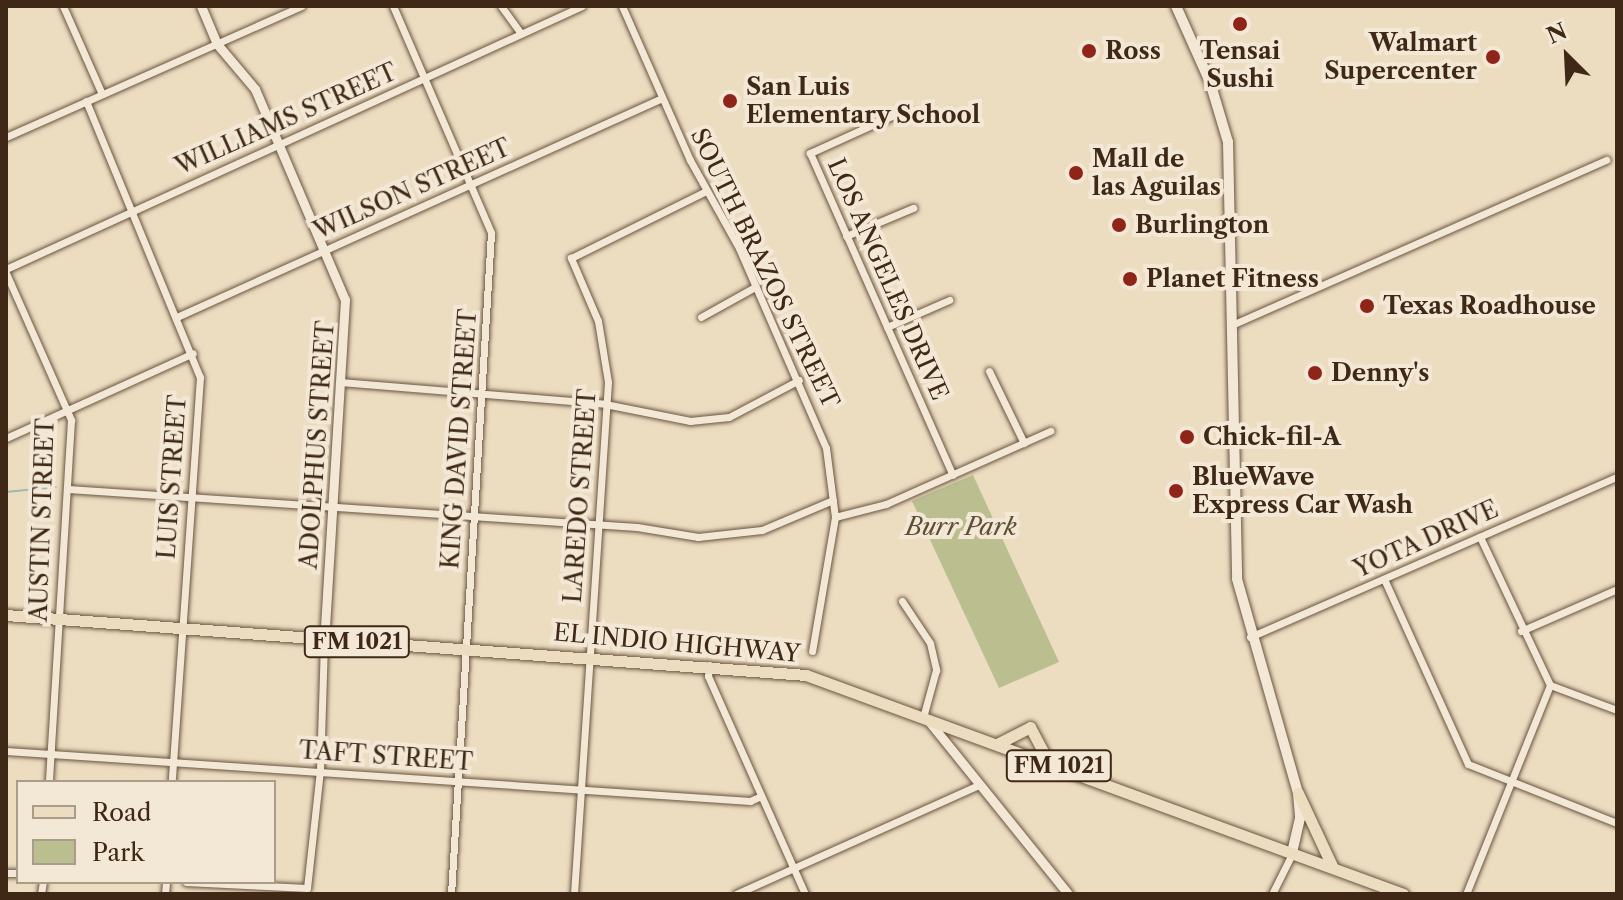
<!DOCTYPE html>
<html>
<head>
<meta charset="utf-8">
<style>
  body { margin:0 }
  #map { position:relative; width:1623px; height:900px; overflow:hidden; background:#ecdcc0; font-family:"Libre Caslon Text",serif }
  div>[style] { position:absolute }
  .green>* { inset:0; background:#bbbf90 }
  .stream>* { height:2px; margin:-1px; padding:0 1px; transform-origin:1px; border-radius:1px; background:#99bbb4 }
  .roads { filter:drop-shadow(0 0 2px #6a5540) drop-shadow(0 0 2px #6a5540) }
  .minor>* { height:7px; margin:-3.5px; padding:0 3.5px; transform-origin:3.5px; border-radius:3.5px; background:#f3e8d6 }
  .tertiary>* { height:9px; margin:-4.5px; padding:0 4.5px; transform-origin:4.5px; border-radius:4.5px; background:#f3e8d6 }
  .secondary>* { height:10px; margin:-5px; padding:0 5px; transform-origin:5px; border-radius:5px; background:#f3e8d6 }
  .primary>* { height:11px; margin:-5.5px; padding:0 5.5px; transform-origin:5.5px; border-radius:5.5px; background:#ecdcc0 }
  .dots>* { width:22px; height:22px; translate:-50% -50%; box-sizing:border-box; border:4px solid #f3e8d6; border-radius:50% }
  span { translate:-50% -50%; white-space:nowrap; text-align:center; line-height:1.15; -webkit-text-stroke:8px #f3e8d6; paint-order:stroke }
  .shield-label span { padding:2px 6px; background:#f3e8d6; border:2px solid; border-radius:6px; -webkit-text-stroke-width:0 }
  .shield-label { font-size:22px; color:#3f2816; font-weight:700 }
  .poi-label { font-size:24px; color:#3f2816; font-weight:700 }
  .right { translate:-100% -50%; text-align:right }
  .left { translate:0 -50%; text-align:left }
  .street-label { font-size:24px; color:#3f2816 }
  .park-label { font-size:24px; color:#5e4e34; font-style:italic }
  .frame { position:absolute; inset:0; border:8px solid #3f2816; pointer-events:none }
  .legend { position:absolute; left:16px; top:780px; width:260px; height:104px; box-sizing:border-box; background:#f3e8d6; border:2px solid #ab9b89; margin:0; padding:10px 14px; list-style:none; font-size:24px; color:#3f2816 }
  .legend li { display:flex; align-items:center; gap:16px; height:40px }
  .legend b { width:40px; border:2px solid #ab9b89 }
  .north { position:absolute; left:1527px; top:16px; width:80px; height:80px; -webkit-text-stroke:6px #f3e8d6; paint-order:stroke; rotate:336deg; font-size:22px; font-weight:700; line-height:32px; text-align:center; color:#3f2816 }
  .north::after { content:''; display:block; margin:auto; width:28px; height:36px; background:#3f2816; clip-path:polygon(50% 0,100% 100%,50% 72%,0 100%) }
</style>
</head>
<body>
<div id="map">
  <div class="green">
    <div style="clip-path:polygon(973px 475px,1059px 662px,999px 688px,912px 501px)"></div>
  </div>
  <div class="stream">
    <div style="left:6px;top:492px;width:50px;rotate:-5.7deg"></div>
  </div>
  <div class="roads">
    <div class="minor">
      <div style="left:63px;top:6px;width:96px;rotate:66.1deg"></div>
      <div style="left:393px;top:6px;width:247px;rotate:66.6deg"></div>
      <div style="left:491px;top:233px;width:662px;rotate:93.46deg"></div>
      <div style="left:501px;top:6px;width:34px;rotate:54deg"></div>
      <div style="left:622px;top:6px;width:168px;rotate:66.2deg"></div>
      <div style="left:690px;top:160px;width:101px;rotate:60.9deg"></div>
      <div style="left:739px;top:248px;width:218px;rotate:66.5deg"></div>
      <div style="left:826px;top:448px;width:70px;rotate:82.6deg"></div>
      <div style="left:835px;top:517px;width:136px;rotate:99.7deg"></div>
      <div style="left:86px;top:101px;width:299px;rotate:67.6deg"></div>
      <div style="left:200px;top:377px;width:406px;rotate:94deg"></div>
      <div style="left:907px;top:109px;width:107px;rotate:155.6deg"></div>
      <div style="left:810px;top:153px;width:352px;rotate:66.1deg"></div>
      <div style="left:6px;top:137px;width:323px;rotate:-23.9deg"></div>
      <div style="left:846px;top:236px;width:73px;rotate:-22.7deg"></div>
      <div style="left:6px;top:269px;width:633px;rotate:-24.54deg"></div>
      <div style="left:6px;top:273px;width:161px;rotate:66.1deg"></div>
      <div style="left:71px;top:420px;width:363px;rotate:93.5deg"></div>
      <div style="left:179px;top:316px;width:530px;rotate:-24.29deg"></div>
      <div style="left:701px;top:317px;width:62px;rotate:-29.1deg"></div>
      <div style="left:1234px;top:324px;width:407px;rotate:-23.8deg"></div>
      <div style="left:887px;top:327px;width:68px;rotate:-23.5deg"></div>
      <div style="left:989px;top:371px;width:80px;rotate:64.1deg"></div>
      <div style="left:340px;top:382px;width:266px;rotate:4.7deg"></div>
      <div style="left:605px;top:404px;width:87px;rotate:11.3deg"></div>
      <div style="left:690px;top:421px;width:39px;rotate:-6deg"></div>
      <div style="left:729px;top:417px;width:79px;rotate:-27.9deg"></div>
      <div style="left:6px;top:438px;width:205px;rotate:-24.4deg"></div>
      <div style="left:68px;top:489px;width:570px;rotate:3.82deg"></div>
      <div style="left:637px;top:527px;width:62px;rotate:9.3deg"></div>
      <div style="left:698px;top:537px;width:64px;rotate:-6.2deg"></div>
      <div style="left:762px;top:530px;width:77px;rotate:-22.9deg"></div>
      <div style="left:835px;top:517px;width:53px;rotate:-14.3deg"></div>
      <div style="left:886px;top:504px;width:180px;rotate:-24deg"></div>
      <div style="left:1384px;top:579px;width:203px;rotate:65.6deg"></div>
      <div style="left:1468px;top:764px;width:160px;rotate:21.6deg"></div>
      <div style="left:902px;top:601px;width:50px;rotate:56.3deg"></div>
      <div style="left:930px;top:643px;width:28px;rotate:77deg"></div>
      <div style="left:936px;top:670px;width:46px;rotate:105.3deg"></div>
      <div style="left:1521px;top:631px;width:105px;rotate:-23.6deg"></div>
      <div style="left:1250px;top:637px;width:400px;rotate:-23.6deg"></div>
      <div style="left:709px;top:665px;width:11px;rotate:95deg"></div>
      <div style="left:708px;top:676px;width:239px;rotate:66deg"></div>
      <div style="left:1550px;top:685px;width:72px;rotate:20.5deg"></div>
      <div style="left:6px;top:751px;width:746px;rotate:3.84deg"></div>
      <div style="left:750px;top:801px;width:12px;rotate:-24deg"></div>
      <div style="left:6px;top:873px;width:12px"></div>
      <div style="left:186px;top:882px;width:121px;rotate:2.8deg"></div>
      <div style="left:307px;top:888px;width:119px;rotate:-83.7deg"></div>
      <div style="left:320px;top:770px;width:130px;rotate:-88.2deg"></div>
      <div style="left:41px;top:894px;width:12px;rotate:-81deg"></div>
      <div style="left:165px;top:894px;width:12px;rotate:-85deg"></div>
      <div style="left:574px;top:894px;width:513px;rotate:-86.2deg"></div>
      <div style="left:608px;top:382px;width:62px;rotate:-99.3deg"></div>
      <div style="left:598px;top:321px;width:69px;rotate:-113.2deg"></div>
      <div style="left:571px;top:258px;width:151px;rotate:-26.4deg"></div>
      <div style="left:736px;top:894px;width:266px;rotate:-24.2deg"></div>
      <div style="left:1272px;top:894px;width:45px;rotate:-63.4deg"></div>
      <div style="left:1466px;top:894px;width:225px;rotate:-68.1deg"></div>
      <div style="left:1550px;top:685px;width:164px;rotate:-115.3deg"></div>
    </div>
    <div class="tertiary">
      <div style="left:201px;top:6px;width:41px;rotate:67.2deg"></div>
      <div style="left:217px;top:44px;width:59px;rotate:49.8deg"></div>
      <div style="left:255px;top:89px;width:229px;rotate:66.9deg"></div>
      <div style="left:345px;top:300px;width:341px;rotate:93.5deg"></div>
      <div style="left:927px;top:719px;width:225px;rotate:51.1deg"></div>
    </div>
    <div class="secondary">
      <div style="left:1176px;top:6px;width:83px;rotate:65.9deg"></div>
      <div style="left:1210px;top:82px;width:63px;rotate:73.3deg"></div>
      <div style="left:1228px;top:142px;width:437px;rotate:88.8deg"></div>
      <div style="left:1237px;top:579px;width:223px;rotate:74.1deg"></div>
      <div style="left:1298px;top:793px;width:25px;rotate:85deg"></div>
      <div style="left:1300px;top:818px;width:37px;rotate:103deg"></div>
    </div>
    <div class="primary">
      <div style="left:6px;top:615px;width:802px;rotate:4.29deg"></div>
      <div style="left:806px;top:675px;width:636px;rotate:20.14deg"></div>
      <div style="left:999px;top:743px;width:35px;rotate:-27deg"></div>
      <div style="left:1030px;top:727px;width:38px;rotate:62deg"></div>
      <div style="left:1298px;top:793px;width:81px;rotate:65deg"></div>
    </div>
  </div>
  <div class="dots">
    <div style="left:1240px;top:24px;background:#8f2418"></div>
    <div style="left:1089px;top:51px;background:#8f2418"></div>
    <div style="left:1493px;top:57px;background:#8f2418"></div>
    <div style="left:730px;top:101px;background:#8f2418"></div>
    <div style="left:1076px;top:173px;background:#8f2418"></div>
    <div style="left:1119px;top:225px;background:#8f2418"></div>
    <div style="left:1130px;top:279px;background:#8f2418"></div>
    <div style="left:1367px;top:306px;background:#8f2418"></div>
    <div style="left:1315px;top:373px;background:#8f2418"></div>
    <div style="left:1187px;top:437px;background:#8f2418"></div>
    <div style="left:1176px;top:491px;background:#8f2418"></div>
  </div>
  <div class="shield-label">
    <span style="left:357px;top:642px">FM 1021</span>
    <span style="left:1059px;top:766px">FM 1021</span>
  </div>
  <div class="poi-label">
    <span class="right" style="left:1477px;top:57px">Walmart<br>Supercenter</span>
    <span class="left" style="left:1105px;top:51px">Ross</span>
    <span style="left:1240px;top:65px">Tensai<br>Sushi</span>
    <span class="left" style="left:746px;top:101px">San Luis<br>Elementary School</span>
    <span class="left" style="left:1092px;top:173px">Mall de<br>las Aguilas</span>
    <span class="left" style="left:1135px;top:225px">Burlington</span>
    <span class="left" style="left:1146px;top:279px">Planet Fitness</span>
    <span class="left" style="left:1383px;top:306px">Texas Roadhouse</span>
    <span class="left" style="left:1331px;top:373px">Denny's</span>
    <span class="left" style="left:1203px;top:437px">Chick-fil-A</span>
    <span class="left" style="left:1192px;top:491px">BlueWave<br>Express Car Wash</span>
  </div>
  <div class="street-label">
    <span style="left:286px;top:119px;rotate:-24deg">WILLIAMS STREET</span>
    <span style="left:412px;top:189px;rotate:-24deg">WILSON STREET</span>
    <span style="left:765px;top:268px;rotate:64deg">SOUTH BRAZOS STREET</span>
    <span style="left:888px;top:279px;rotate:66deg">LOS ANGELES DRIVE</span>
    <span style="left:459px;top:439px;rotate:-86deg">KING DAVID STREET</span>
    <span style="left:317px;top:445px;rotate:-86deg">ADOLPHUS STREET</span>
    <span style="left:172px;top:477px;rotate:-86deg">LUIS STREET</span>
    <span style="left:580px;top:496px;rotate:-86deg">LAREDO STREET</span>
    <span style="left:42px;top:520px;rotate:-88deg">AUSTIN STREET</span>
    <span style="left:1426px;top:539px;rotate:-24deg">YOTA DRIVE</span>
    <span style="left:677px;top:643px;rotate:5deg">EL INDIO HIGHWAY</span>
    <span style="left:386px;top:756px;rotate:4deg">TAFT STREET</span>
  </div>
  <div class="park-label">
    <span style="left:961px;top:527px">Burr Park</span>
  </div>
  <div class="frame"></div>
  <ul class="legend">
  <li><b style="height:10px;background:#ecdcc0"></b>Road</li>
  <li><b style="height:22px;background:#bbbf90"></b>Park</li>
  </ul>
  <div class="north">N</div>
</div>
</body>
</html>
